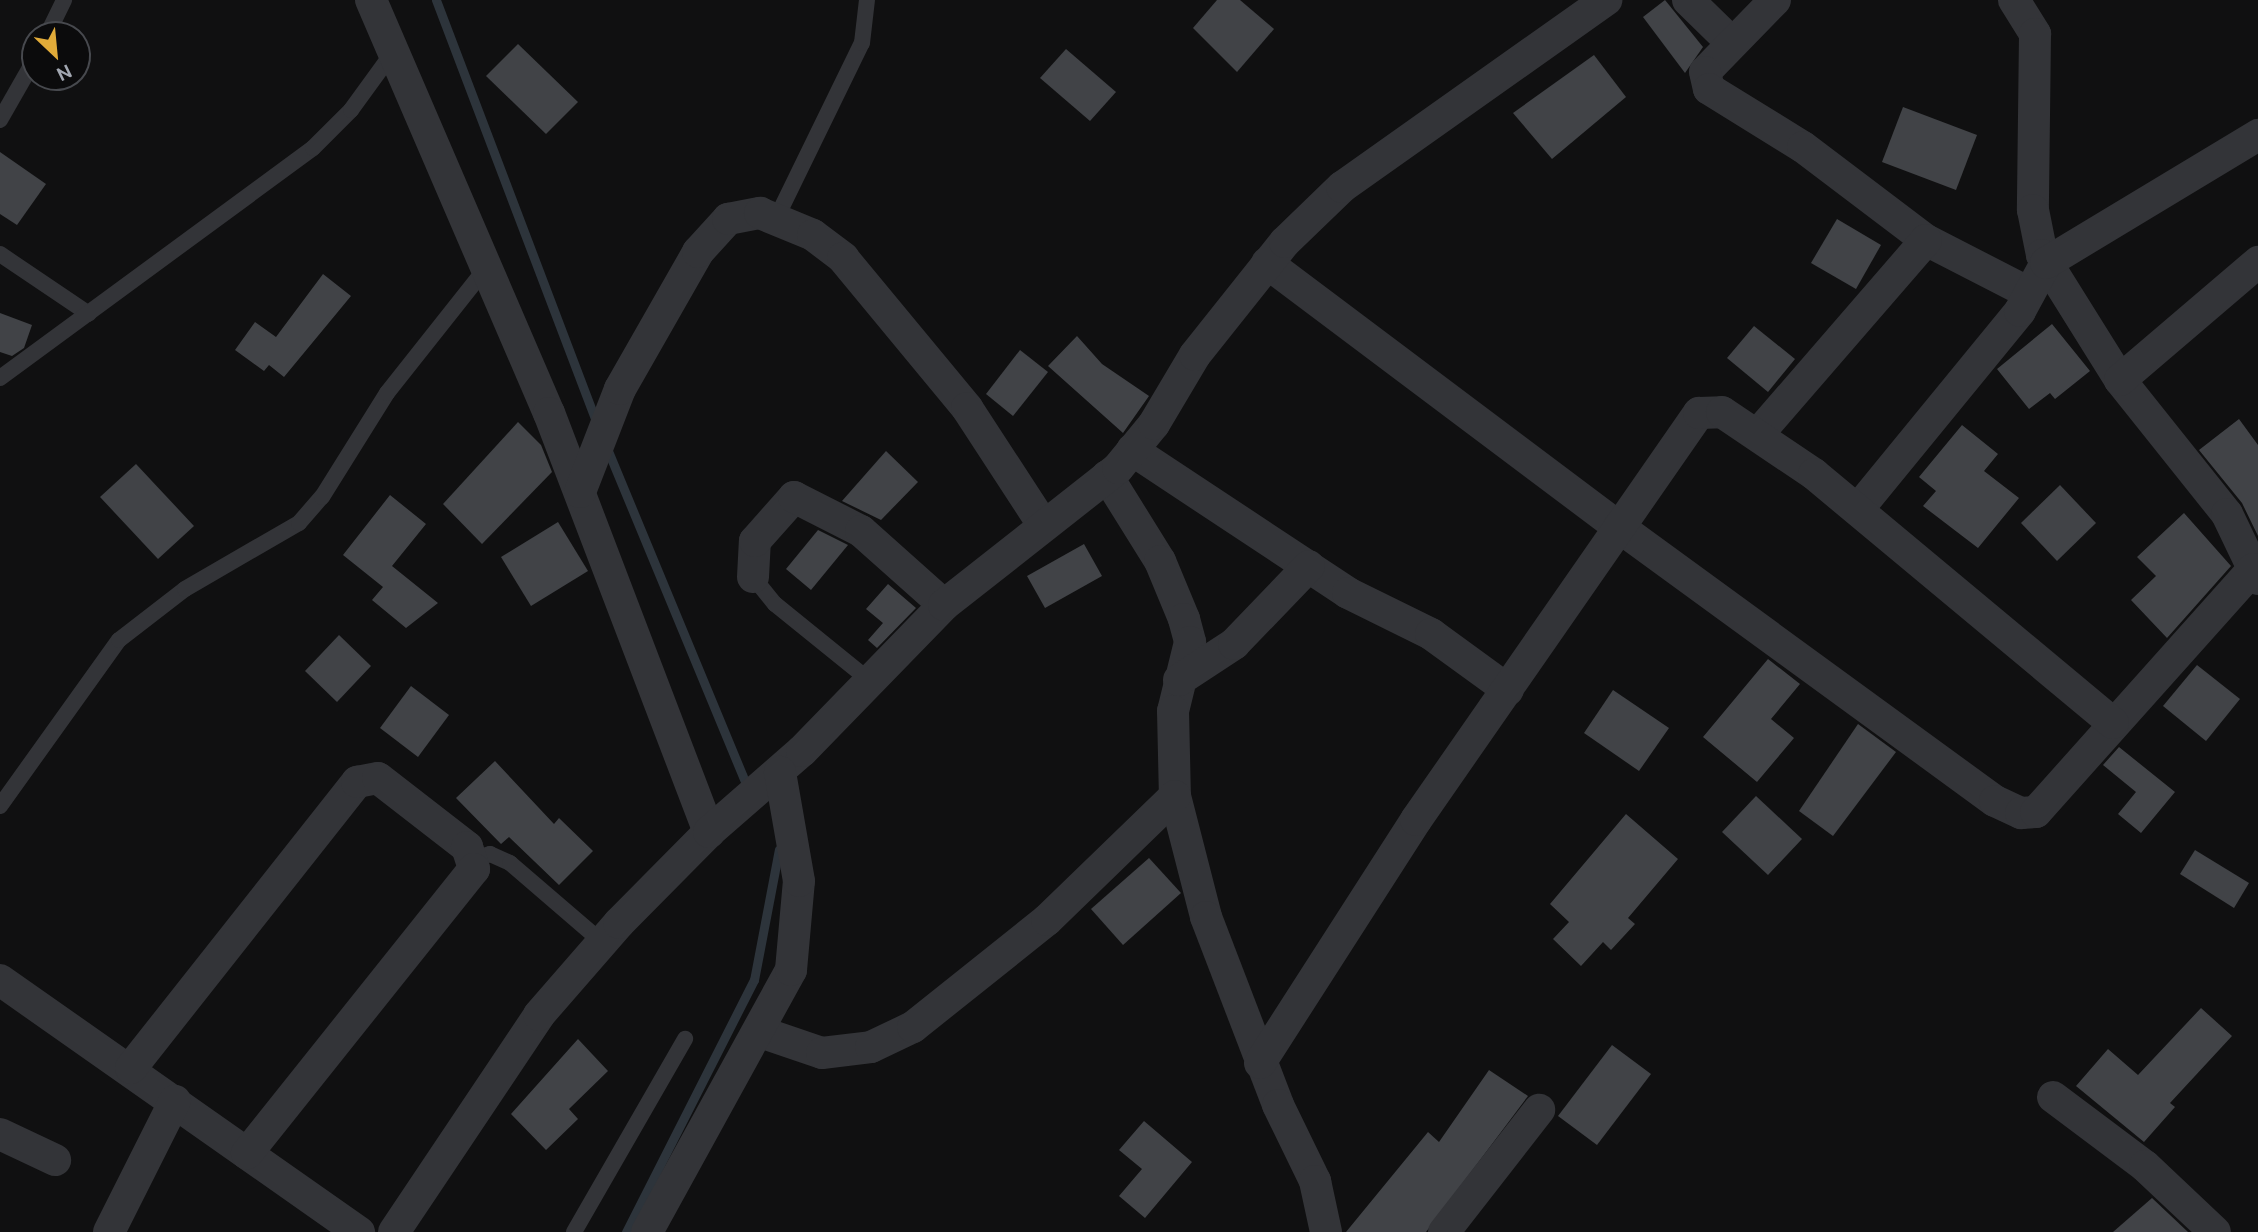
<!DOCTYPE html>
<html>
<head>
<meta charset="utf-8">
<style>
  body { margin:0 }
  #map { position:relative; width:2258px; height:1232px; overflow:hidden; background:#101011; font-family:Ubuntu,sans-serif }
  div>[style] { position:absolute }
  .stream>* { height:9px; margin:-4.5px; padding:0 4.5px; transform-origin:4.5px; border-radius:4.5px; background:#2d343b }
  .building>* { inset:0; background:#414347 }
  .service>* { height:16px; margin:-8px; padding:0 8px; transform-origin:8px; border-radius:8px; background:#333438 }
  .minor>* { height:32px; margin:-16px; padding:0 16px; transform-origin:16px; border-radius:16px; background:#333438 }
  span { translate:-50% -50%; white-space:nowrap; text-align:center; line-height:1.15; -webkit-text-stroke:7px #0b0b0c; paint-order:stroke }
  .north { position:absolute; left:21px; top:21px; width:70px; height:70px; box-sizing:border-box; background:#0b0b0c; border:2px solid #47494e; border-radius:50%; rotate:154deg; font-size:19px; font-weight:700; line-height:28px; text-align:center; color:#a2a7b1 }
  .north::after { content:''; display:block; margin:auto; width:24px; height:32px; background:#e1ab39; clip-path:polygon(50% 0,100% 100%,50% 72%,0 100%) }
</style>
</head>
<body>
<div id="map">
  <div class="stream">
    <div style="left:436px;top:0;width:453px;rotate:69.2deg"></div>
    <div style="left:606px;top:446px;width:370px;rotate:67.5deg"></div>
    <div style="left:626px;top:1232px;width:283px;rotate:-63.1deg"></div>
    <div style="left:754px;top:980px;width:133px;rotate:-79.2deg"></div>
  </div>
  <div class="building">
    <div style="clip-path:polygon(1217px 0,1240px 0,1274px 29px,1237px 72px,1193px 28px)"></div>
    <div style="clip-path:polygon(1665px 0,1703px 47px,1685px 73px,1643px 17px)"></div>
    <div style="clip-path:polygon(518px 44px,578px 102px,546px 134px,486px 76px)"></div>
    <div style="clip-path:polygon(1066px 49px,1116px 92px,1090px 121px,1040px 78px)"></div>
    <div style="clip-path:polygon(1594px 55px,1626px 97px,1552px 159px,1513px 113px)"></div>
    <div style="clip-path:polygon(1903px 107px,1977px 135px,1956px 190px,1882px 162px)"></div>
    <div style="clip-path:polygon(0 152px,46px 184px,17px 225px,0 214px)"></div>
    <div style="clip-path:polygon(1837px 219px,1881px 245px,1856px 289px,1811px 263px)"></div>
    <div style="clip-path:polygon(323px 274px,351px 296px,284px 377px,269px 365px,264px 371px,235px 350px,255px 322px,276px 337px)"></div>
    <div style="clip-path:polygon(0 313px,32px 325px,24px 348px,12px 356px,0 352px)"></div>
    <div style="clip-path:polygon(2052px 324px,2090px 371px,2055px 399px,2050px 393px,2029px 409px,1997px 369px)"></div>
    <div style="clip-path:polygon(1754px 326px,1795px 359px,1768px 392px,1727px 358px)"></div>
    <div style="clip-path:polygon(1077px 336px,1102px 364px,1149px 396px,1123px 433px,1048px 366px)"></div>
    <div style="clip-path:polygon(1020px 350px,1048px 372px,1013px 416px,986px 394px)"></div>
    <div style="clip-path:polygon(2239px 419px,2258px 445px,2258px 536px,2242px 503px,2199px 450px)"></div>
    <div style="clip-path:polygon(518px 422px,541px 445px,552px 472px,482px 544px,443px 504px)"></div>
    <div style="clip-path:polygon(1962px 425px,1998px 454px,1984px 471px,2019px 498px,1978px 548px,1923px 506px,1936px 491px,1919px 477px)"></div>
    <div style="clip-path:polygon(886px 451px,918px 482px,881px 520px,842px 501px)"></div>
    <div style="clip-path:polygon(136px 464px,194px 526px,158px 559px,100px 497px)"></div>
    <div style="clip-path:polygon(2060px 485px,2096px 523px,2057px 561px,2021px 523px)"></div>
    <div style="clip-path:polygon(390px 495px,426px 524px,392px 566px,438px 603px,406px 628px,372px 600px,383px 587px,343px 555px)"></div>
    <div style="clip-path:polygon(2184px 513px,2231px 566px,2167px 638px,2131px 600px,2156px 576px,2137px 557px)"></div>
    <div style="clip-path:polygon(558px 522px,588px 571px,531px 606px,501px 557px)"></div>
    <div style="clip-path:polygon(818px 530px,848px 545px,811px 590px,786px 569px)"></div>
    <div style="clip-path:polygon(1084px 544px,1102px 576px,1045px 608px,1027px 576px)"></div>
    <div style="clip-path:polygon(888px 584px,916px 608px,877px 648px,868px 640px,883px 623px,866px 609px)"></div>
    <div style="clip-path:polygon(339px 635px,371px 666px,337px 702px,305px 671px)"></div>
    <div style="clip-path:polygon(1768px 659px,1800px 684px,1771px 719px,1794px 738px,1757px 782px,1703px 737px)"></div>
    <div style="clip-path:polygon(2197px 665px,2240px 699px,2206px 741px,2163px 706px)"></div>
    <div style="clip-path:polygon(411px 686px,449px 715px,418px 757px,380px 728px)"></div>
    <div style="clip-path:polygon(1613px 690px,1669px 728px,1639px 771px,1584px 733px)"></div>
    <div style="clip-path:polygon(1858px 724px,1896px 752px,1833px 836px,1799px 811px)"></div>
    <div style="clip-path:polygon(2119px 747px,2175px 792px,2141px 833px,2118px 814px,2136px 792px,2103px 765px)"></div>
    <div style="clip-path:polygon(495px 761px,554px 824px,559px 818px,593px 851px,559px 885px,509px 837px,501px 844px,456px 798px)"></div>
    <div style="clip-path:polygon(1756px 796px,1802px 839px,1768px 875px,1722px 832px)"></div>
    <div style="clip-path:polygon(1626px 814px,1678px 859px,1628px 918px,1635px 924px,1611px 950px,1603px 942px,1581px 966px,1553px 939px,1569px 922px,1550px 904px)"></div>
    <div style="clip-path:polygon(2195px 850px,2249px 883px,2234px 908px,2180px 874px)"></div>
    <div style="clip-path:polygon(1149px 858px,1181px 893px,1123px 945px,1091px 909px)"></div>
    <div style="clip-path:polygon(2201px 1008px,2232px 1036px,2170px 1103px,2175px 1107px,2144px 1142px,2076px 1086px,2108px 1049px,2138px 1075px)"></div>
    <div style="clip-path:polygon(578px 1039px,608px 1071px,569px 1109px,578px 1119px,546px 1150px,511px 1114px)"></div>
    <div style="clip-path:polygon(1612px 1045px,1651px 1074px,1597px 1145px,1558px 1116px)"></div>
    <div style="clip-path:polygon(1489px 1070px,1528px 1096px,1426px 1232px,1346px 1232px,1428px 1132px,1439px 1142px)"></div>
    <div style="clip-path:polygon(1144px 1121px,1192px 1162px,1145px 1218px,1119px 1196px,1142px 1169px,1119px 1150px)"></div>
    <div style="clip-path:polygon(2152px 1198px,2188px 1232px,2113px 1232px)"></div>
  </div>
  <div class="service">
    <div style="left:47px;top:35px;width:39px;rotate:-64deg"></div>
    <div style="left:0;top:120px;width:70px;rotate:-60.2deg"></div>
    <div style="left:776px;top:219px;width:196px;rotate:-64deg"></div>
    <div style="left:862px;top:43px;width:43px;rotate:-83.4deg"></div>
    <div style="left:0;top:254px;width:107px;rotate:34deg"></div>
    <div style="left:0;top:378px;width:388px;rotate:-36.3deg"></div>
    <div style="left:313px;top:148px;width:54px;rotate:-45deg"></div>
    <div style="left:351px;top:110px;width:68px;rotate:-54deg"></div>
    <div style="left:753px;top:577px;width:35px;rotate:51deg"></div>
    <div style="left:775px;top:604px;width:121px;rotate:39deg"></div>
    <div style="left:0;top:806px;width:204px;rotate:-54.4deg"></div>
    <div style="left:119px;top:640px;width:83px;rotate:-37.7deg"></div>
    <div style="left:185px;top:589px;width:132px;rotate:-30.1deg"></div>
    <div style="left:299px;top:523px;width:35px;rotate:-49deg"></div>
    <div style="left:322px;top:497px;width:123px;rotate:-58deg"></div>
    <div style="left:387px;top:393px;width:161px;rotate:-51.6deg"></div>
    <div style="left:473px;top:859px;width:18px;rotate:-16deg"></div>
    <div style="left:490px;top:854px;width:22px;rotate:24deg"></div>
    <div style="left:510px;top:863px;width:121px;rotate:40.7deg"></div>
    <div style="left:574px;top:1232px;width:223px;rotate:-60.1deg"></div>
  </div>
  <div class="minor">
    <div style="left:371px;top:0;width:450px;rotate:66.7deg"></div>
    <div style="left:549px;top:413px;width:449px;rotate:69.1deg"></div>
    <div style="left:1688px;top:0;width:59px;rotate:44.3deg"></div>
    <div style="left:1775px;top:0;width:100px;rotate:134.2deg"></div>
    <div style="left:1705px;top:72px;width:17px;rotate:77deg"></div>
    <div style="left:1709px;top:89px;width:110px;rotate:31.7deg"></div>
    <div style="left:1803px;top:147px;width:154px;rotate:37.1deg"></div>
    <div style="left:1926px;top:240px;width:116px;rotate:27.2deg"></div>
    <div style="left:2014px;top:0;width:40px;rotate:58deg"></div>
    <div style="left:2035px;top:34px;width:176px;rotate:90.7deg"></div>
    <div style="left:2033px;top:210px;width:46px;rotate:78.7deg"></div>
    <div style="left:2042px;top:255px;width:147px;rotate:58deg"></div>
    <div style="left:2120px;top:380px;width:171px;rotate:51.4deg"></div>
    <div style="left:2227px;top:514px;width:72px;rotate:64.5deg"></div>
    <div style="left:1267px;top:263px;width:440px;rotate:36.9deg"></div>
    <div style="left:1619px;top:527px;width:465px;rotate:36.1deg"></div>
    <div style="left:1995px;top:801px;width:29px;rotate:25deg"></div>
    <div style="left:2021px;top:813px;width:15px;rotate:-4deg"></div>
    <div style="left:2036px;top:812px;width:326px;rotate:-48.2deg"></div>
    <div style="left:2120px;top:380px;width:182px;rotate:-40.5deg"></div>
    <div style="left:1759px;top:433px;width:255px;rotate:-49.1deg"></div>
    <div style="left:1132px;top:450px;width:259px;rotate:33.5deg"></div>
    <div style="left:1348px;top:593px;width:93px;rotate:26.3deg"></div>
    <div style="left:1431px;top:634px;width:95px;rotate:36deg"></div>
    <div style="left:1107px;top:476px;width:100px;rotate:58.1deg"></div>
    <div style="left:1160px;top:561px;width:63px;rotate:67.5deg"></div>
    <div style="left:1184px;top:619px;width:24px;rotate:75deg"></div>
    <div style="left:1190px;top:642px;width:71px;rotate:103.8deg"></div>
    <div style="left:1173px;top:711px;width:85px;rotate:88.7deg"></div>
    <div style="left:1175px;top:796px;width:125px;rotate:75.6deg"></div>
    <div style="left:1206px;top:917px;width:201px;rotate:69deg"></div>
    <div style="left:1278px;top:1105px;width:85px;rotate:64deg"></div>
    <div style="left:1315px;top:1181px;width:52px;rotate:77.8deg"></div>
    <div style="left:580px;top:492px;width:110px;rotate:-68.8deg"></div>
    <div style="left:620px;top:389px;width:158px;rotate:-60.3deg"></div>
    <div style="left:698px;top:252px;width:45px;rotate:-47.7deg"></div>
    <div style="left:728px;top:219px;width:33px;rotate:-11deg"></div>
    <div style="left:760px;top:213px;width:57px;rotate:22.5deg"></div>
    <div style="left:813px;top:235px;width:38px;rotate:37deg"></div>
    <div style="left:843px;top:258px;width:195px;rotate:50.4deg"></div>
    <div style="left:967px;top:408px;width:137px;rotate:56.9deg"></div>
    <div style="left:1859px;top:508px;width:254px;rotate:-50.7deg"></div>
    <div style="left:2020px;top:311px;width:55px;rotate:-61.6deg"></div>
    <div style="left:2046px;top:263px;width:248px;rotate:-31.1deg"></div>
    <div style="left:753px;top:577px;width:36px;rotate:-87deg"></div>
    <div style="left:755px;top:541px;width:59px;rotate:-48.4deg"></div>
    <div style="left:794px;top:497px;width:75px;rotate:26.9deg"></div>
    <div style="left:861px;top:531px;width:111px;rotate:41.7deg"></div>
    <div style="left:1179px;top:680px;width:66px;rotate:-33.2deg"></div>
    <div style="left:1234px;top:644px;width:108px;rotate:-46.1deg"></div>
    <div style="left:0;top:980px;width:439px;rotate:35.1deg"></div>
    <div style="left:760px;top:1032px;width:65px;rotate:18.7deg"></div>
    <div style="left:822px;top:1053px;width:49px;rotate:-7deg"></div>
    <div style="left:871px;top:1047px;width:47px;rotate:-25.5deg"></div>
    <div style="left:913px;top:1027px;width:171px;rotate:-38.6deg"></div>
    <div style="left:1047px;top:920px;width:178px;rotate:-44.1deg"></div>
    <div style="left:1260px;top:1063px;width:289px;rotate:-57.3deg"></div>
    <div style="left:1416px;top:820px;width:496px;rotate:-55.2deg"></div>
    <div style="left:1699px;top:413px;width:23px;rotate:-2deg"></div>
    <div style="left:1722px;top:412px;width:111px;rotate:34deg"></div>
    <div style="left:1814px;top:474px;width:389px;rotate:39.8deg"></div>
    <div style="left:131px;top:1068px;width:365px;rotate:-51.7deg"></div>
    <div style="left:357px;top:782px;width:21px;rotate:-11deg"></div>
    <div style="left:378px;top:778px;width:113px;rotate:37.8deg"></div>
    <div style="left:467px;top:847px;width:23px;rotate:72deg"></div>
    <div style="left:474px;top:869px;width:364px;rotate:128.6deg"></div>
    <div style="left:2053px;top:1097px;width:115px;rotate:36.9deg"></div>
    <div style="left:2145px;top:1166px;width:96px;rotate:43.3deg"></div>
    <div style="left:0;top:1134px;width:61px;rotate:25.3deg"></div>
    <div style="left:109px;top:1232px;width:147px;rotate:-63.3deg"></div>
    <div style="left:394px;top:1232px;width:261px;rotate:-56.2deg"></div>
    <div style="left:539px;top:1015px;width:122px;rotate:-49deg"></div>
    <div style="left:619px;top:923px;width:128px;rotate:-45.3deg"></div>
    <div style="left:709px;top:832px;width:123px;rotate:-41.1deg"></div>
    <div style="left:802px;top:751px;width:204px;rotate:-45.8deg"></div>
    <div style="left:944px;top:605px;width:221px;rotate:-38.2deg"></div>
    <div style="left:1118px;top:468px;width:57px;rotate:-50.7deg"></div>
    <div style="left:1154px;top:424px;width:80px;rotate:-59.3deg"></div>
    <div style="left:1195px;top:355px;width:144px;rotate:-51.5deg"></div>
    <div style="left:1285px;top:242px;width:79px;rotate:-44deg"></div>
    <div style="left:1342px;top:187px;width:324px;rotate:-35.3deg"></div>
    <div style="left:647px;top:1232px;width:299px;rotate:-61.2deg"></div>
    <div style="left:791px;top:970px;width:89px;rotate:-84.9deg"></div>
    <div style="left:799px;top:881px;width:111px;rotate:-99.9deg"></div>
    <div style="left:1444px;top:1232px;width:155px;rotate:-52.1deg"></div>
  </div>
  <div class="north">N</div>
</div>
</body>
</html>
